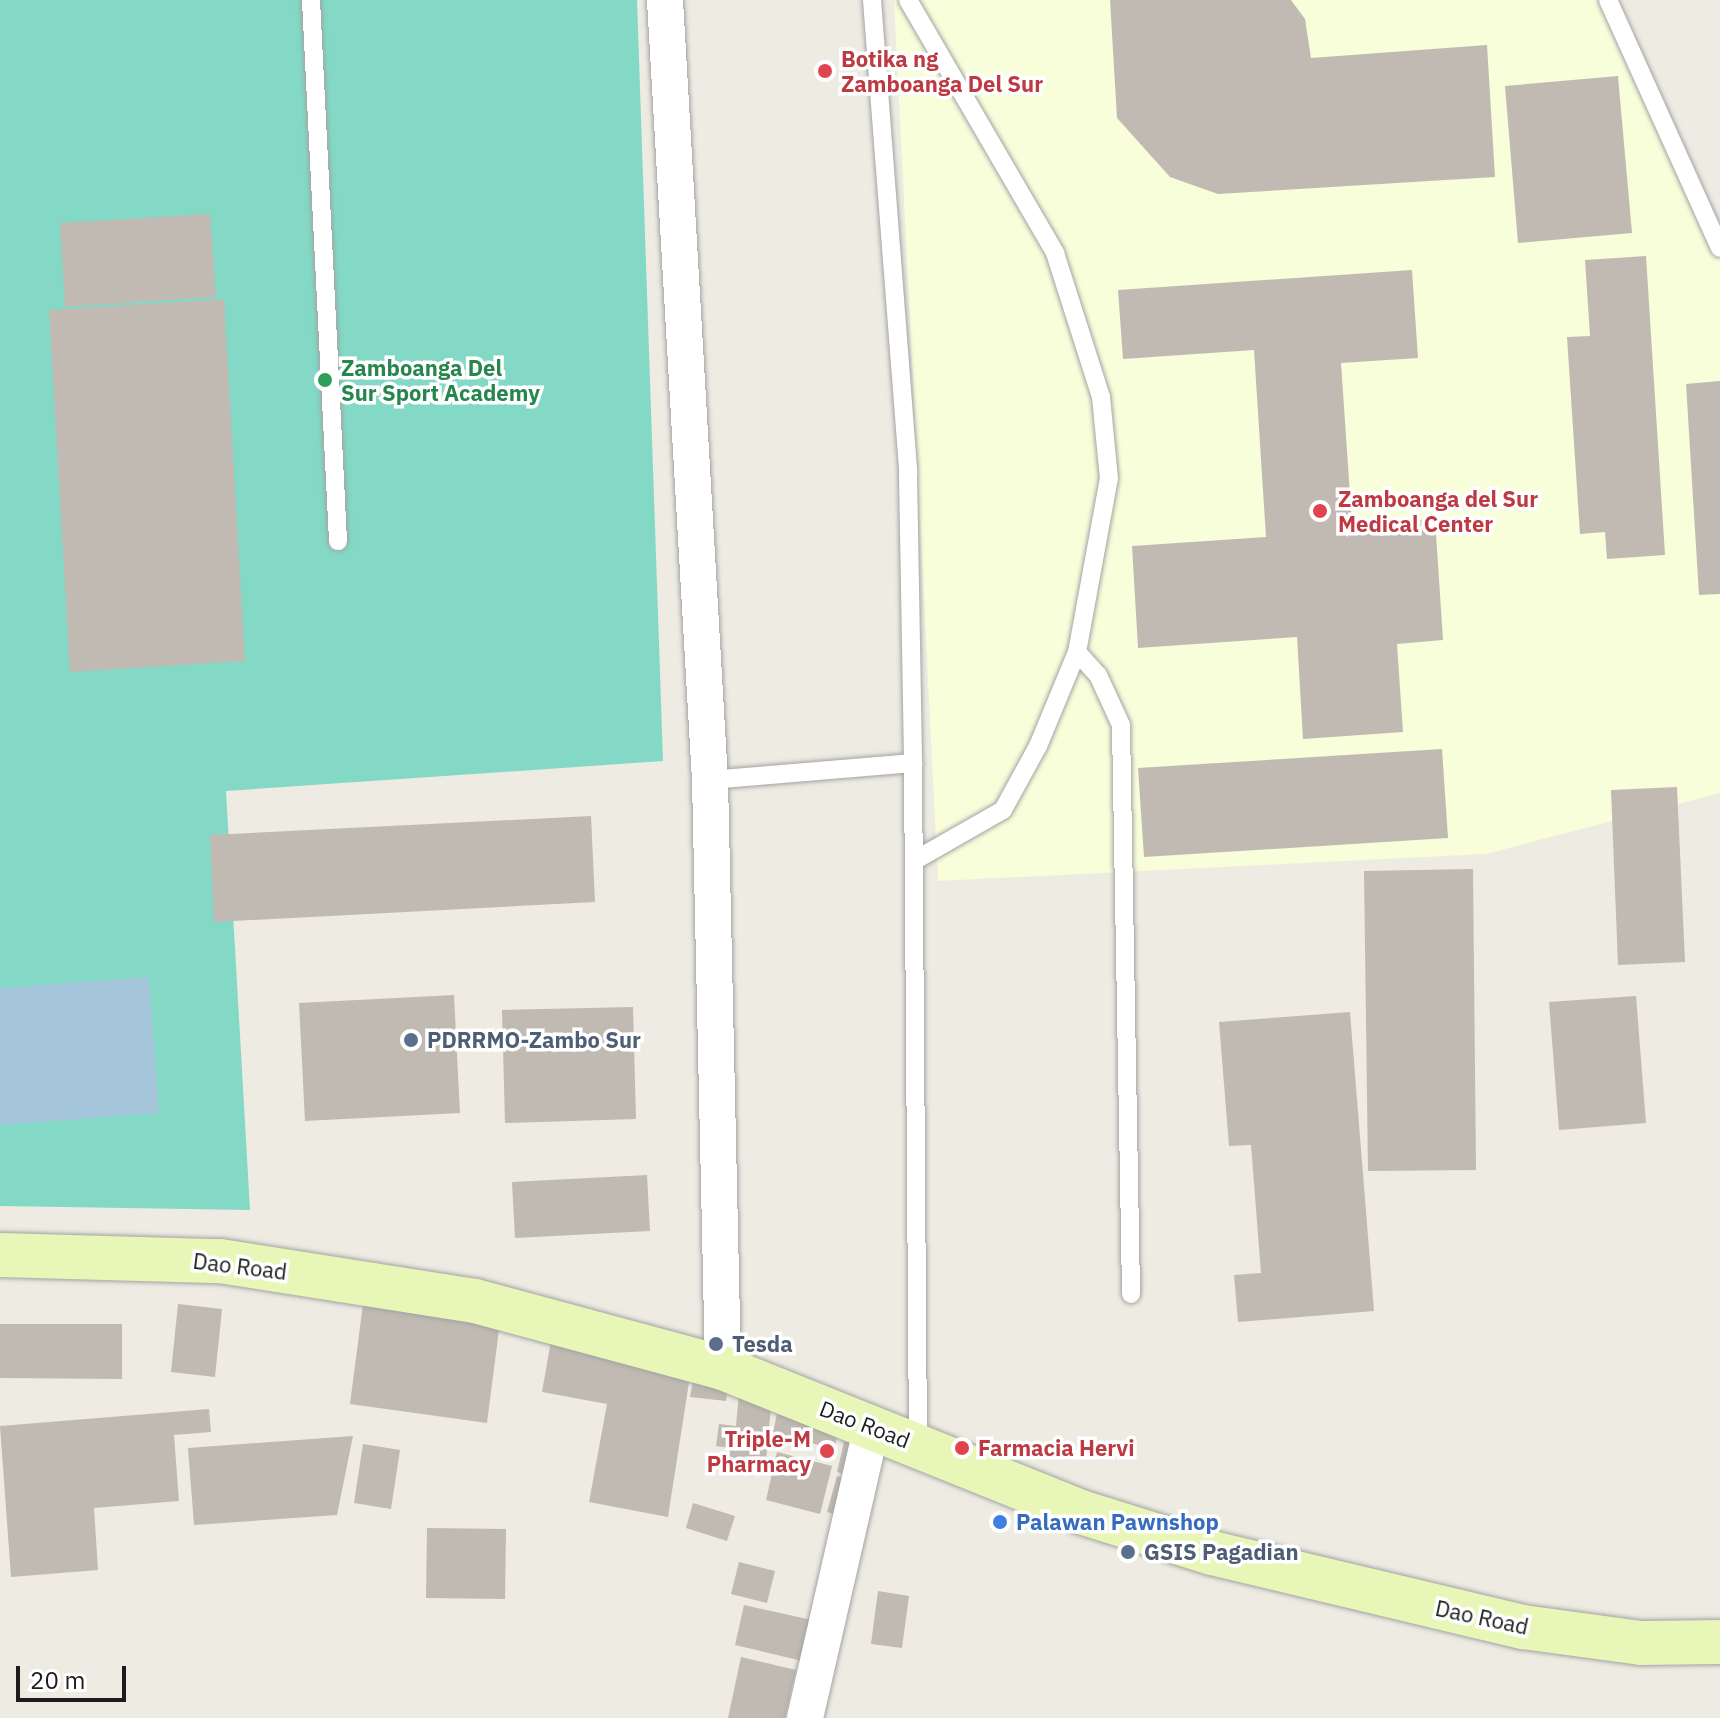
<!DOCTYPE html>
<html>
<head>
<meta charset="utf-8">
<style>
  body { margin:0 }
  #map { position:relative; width:1720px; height:1718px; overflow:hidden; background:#edebe2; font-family:"IBM Plex Sans",sans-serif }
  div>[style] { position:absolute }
  .education>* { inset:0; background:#f8fdda }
  .pitch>* { inset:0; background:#83d9c6 }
  .water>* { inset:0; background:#a4c4d9 }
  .building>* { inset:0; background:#c1bab2 }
  .roads { filter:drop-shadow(0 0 2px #a3a3a3) drop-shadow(0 0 2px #a3a3a3) }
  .lane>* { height:18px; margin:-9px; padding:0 9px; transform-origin:9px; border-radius:9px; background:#fff }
  .street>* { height:36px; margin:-18px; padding:0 18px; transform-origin:18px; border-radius:18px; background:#fff }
  .secondary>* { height:44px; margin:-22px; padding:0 22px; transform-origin:22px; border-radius:22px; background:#e8f6b7 }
  .dots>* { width:22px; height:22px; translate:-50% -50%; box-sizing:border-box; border:4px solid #fff; border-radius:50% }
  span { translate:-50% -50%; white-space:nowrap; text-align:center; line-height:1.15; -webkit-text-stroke:7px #fff; paint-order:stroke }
  .health-label { font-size:22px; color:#be3a42; font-weight:700 }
  .left { translate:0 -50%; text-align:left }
  .right { translate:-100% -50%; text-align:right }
  .leisure-label { font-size:22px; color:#27864d; font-weight:700 }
  .service-label { font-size:22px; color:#4e5e75; font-weight:700 }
  .street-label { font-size:22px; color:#1c1c1c }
  .shop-label { font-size:22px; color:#366cbe; font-weight:700 }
  .scale { position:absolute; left:16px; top:1666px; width:110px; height:36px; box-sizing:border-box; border:4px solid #1c1c1c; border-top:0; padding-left:10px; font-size:24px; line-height:28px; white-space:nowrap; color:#1c1c1c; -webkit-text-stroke:6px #fff; paint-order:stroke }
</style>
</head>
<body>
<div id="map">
  <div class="education">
    <div style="clip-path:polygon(894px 0,1619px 0,1720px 230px,1720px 793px,1486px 854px,938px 881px)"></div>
  </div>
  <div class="pitch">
    <div style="clip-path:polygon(0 0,637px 0,663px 761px,226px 791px,250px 1210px,0 1206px)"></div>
  </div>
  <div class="water">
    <div style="clip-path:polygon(149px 977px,159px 1113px,0 1125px,0 988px)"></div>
  </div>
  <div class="building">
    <div style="clip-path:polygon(1110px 0,1291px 0,1305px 19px,1311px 58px,1487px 45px,1495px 177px,1218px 194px,1170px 177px,1117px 118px)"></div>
    <div style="clip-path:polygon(1618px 76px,1632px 233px,1518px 243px,1505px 86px)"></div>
    <div style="clip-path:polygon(210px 214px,216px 297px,65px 307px,60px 223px)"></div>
    <div style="clip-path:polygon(1646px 256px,1665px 555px,1607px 559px,1605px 532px,1580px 534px,1567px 337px,1590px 336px,1585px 260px)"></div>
    <div style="clip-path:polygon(1412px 270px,1418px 358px,1341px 363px,1352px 524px,1435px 519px,1443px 640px,1397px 644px,1403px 732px,1303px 739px,1297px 637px,1138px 648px,1132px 546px,1266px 537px,1254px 350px,1123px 359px,1118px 290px)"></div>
    <div style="clip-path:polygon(224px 299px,245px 661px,70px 672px,49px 310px)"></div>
    <div style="clip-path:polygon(1720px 381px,1720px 594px,1699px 595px,1686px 384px)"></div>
    <div style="clip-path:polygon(1442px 749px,1448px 838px,1144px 857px,1138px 768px)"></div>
    <div style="clip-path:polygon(1677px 787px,1685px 962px,1618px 965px,1611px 790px)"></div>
    <div style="clip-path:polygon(591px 816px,595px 902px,214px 922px,210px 835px)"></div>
    <div style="clip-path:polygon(1473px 869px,1476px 1170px,1368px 1171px,1364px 871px)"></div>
    <div style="clip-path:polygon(454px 995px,460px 1113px,305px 1121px,299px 1003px)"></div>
    <div style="clip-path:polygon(1636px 996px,1646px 1123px,1559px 1130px,1549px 1002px)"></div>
    <div style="clip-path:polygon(633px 1007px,636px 1119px,505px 1123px,502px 1010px)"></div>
    <div style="clip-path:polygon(1350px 1012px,1374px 1311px,1238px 1322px,1234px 1275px,1261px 1273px,1251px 1145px,1229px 1146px,1219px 1022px)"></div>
    <div style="clip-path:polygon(647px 1175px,650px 1231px,515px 1238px,512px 1182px)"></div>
    <div style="clip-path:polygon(178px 1304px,222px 1309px,215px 1377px,171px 1372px)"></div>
    <div style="clip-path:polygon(363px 1304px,500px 1322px,487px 1423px,350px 1404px)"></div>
    <div style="clip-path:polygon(0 1324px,122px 1324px,122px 1379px,0 1378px)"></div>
    <div style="clip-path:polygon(552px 1335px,692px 1363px,668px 1517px,589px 1502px,607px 1404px,542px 1392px)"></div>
    <div style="clip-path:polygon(696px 1364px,730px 1375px,726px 1401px,690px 1397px)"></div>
    <div style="clip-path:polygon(739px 1392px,772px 1396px,766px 1460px,756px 1459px,754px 1476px,728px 1473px,730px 1448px,716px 1446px,719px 1424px,736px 1426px)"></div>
    <div style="clip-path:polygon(780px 1399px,814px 1406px,805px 1445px,772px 1438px)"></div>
    <div style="clip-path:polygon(209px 1409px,211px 1432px,174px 1435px,179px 1501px,94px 1508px,98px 1570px,11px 1577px,0 1426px)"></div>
    <div style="clip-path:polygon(816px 1410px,842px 1416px,834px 1449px,807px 1442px)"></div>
    <div style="clip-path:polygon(847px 1429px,856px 1477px,837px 1472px)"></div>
    <div style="clip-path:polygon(353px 1436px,337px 1515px,194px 1525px,188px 1448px)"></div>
    <div style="clip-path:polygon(363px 1444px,400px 1450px,391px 1509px,354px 1503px)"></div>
    <div style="clip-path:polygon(777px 1452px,832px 1466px,820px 1514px,766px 1500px)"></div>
    <div style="clip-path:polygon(837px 1476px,856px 1482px,847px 1518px,827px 1512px)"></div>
    <div style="clip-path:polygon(693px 1503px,735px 1516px,727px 1541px,686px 1528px)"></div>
    <div style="clip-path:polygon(427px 1528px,506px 1529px,505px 1599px,426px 1598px)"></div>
    <div style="clip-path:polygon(739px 1562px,775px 1571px,767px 1603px,731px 1594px)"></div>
    <div style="clip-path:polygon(878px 1591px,909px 1596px,902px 1648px,871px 1644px)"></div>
    <div style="clip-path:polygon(744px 1605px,816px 1621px,807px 1662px,735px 1645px)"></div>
    <div style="clip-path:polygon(741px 1657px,796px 1670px,785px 1718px,728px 1718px)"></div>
  </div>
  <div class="roads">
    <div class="lane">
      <div style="left:311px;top:0;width:542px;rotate:87.14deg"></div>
      <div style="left:872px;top:0;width:474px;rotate:85.6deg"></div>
      <div style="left:908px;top:473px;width:290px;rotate:89deg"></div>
      <div style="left:908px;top:0;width:293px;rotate:59.8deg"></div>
      <div style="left:1055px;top:253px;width:151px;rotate:72.3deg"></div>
      <div style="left:1101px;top:397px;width:81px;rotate:84.4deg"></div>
      <div style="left:1109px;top:478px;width:177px;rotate:100.4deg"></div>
      <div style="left:1077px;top:652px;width:102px;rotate:112.5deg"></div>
      <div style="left:1038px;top:746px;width:73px;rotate:118.7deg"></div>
      <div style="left:1003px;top:810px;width:97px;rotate:150.3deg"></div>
      <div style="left:1608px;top:0;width:272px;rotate:65.7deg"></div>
      <div style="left:1077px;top:652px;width:31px;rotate:48deg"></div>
      <div style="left:1098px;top:675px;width:55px;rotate:65.3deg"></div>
      <div style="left:1121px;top:725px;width:569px;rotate:88.99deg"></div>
      <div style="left:710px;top:780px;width:204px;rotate:-4.8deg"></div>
      <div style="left:913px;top:763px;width:681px;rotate:89.58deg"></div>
    </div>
    <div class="street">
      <div style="left:665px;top:0;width:781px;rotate:86.7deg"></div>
      <div style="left:710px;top:780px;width:588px;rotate:88.73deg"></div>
      <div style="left:805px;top:1718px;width:301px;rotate:-77.1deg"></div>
    </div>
    <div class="secondary">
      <div style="left:0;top:1255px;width:220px;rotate:1.6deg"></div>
      <div style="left:220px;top:1261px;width:258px;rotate:8.9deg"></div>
      <div style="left:475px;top:1301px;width:257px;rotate:15.1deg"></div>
      <div style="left:723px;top:1368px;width:383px;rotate:21.9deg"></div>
      <div style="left:1078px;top:1511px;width:140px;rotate:17.4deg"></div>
      <div style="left:1212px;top:1553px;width:320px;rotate:13.4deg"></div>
      <div style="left:1523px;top:1627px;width:119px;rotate:7.7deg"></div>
      <div style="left:1641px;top:1643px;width:79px;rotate:-0.7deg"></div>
    </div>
  </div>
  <div class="dots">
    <div style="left:825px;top:71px;background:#e0444e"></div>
    <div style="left:325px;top:380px;background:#2e9e5b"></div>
    <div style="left:1320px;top:511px;background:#e0444e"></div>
    <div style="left:411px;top:1040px;background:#5c6f8a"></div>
    <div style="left:716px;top:1344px;background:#5c6f8a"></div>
    <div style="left:962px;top:1448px;background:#e0444e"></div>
    <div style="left:827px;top:1451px;background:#e0444e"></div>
    <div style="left:1000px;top:1522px;background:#3f7fe0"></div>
    <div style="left:1128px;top:1552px;background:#5c6f8a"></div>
  </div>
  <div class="health-label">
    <span class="left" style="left:841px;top:71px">Botika ng<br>Zamboanga Del Sur</span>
    <span class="left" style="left:1338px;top:511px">Zamboanga del Sur<br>Medical Center</span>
    <span class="right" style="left:811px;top:1451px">Triple-M<br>Pharmacy</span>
    <span class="left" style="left:978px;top:1448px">Farmacia Hervi</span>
  </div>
  <div class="leisure-label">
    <span class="left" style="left:341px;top:380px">Zamboanga Del<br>Sur Sport Academy</span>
  </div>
  <div class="service-label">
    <span class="left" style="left:427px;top:1040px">PDRRMO-Zambo Sur</span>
    <span class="left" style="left:732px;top:1344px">Tesda</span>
    <span class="left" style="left:1144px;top:1552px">GSIS Pagadian</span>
  </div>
  <div class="street-label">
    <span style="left:240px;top:1266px;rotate:7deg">Dao Road</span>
    <span style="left:865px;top:1424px;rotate:21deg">Dao Road</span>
    <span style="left:1482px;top:1617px;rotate:12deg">Dao Road</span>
  </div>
  <div class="shop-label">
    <span class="left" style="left:1016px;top:1522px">Palawan Pawnshop</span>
  </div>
  <div class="scale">20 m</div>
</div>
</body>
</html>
